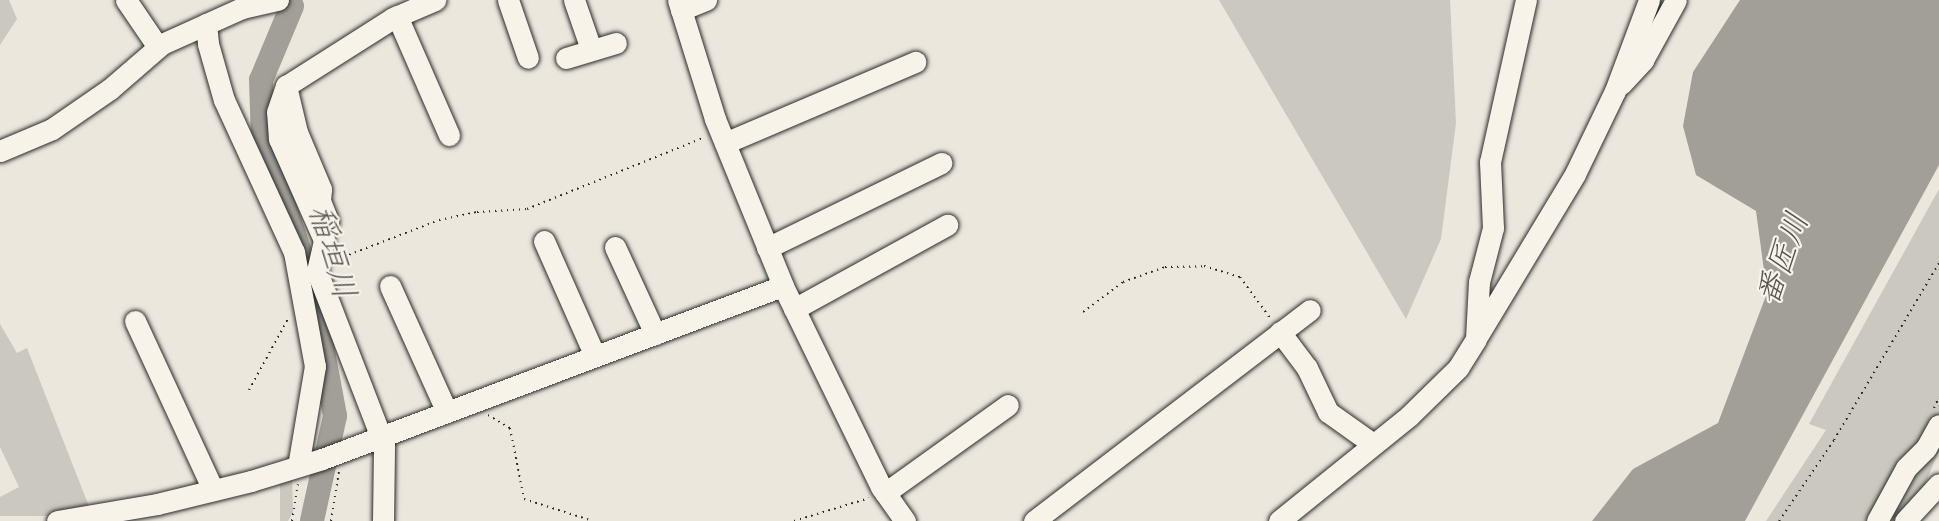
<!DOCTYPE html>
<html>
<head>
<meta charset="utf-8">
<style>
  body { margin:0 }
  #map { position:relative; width:1939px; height:521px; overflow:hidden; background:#ebe7dd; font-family:Caveat,"Klee One",sans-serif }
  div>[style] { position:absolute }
  .green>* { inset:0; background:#cbc8bf }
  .water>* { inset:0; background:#a29f98 }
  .river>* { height:24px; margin:-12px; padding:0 12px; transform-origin:12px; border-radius:12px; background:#a29f98 }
  .path>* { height:2px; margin-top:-1px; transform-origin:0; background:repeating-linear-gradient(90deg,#2b2b2b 0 1.5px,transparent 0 6px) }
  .roads { filter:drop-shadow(0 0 2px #2b2b2b) drop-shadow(0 0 2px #2b2b2b) }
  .minor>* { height:21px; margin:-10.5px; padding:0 10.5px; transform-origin:10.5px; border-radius:10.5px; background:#f7f3e8 }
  span { translate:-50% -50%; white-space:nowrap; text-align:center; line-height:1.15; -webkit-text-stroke:4.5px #f7f3e8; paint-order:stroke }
  .water-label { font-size:32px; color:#555451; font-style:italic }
</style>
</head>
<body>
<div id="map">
  <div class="green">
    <div style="clip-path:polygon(0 0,9px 0,17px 19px,0 45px)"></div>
    <div style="clip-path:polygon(1219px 0,1450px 0,1456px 123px,1441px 239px,1406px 319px)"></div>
    <div style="clip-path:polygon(1939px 189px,1939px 451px,1921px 493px,1897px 521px,1766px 521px,1826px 430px,1809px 424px)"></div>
    <div style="clip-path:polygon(0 324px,17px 353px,27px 348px,90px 509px,73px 516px,0 516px,0 497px,19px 487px,0 447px)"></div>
    <div style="clip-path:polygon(292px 477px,293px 512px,288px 521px,280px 521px,280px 481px)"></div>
  </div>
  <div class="water">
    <div style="clip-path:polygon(1740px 0,1939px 0,1939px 165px,1745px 521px,1592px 521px,1633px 469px,1718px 423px,1767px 293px,1756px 211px,1696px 175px,1683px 126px,1693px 72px)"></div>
  </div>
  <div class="river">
    <div style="left:292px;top:6px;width:80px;rotate:112.7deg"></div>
    <div style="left:261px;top:80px;width:61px;rotate:88.1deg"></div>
    <div style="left:263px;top:141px;width:149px;rotate:71.6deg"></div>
    <div style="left:310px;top:282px;width:136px;rotate:79.4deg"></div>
    <div style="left:335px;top:416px;width:107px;rotate:102.4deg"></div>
  </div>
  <div class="path">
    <div style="left:338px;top:259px;width:108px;rotate:-21.1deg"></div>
    <div style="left:439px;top:220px;width:39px;rotate:-12deg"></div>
    <div style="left:477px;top:212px;width:50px;rotate:-3.4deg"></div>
    <div style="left:527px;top:209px;width:190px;rotate:-22deg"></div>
    <div style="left:1083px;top:312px;width:50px;rotate:-36.9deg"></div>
    <div style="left:1123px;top:282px;width:45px;rotate:-19.7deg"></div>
    <div style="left:1165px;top:267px;width:39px;rotate:-1deg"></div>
    <div style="left:1204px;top:266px;width:38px;rotate:17deg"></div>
    <div style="left:1240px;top:277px;width:51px;rotate:53.8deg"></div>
    <div style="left:249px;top:390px;width:83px;rotate:-61.3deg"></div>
    <div style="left:1934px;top:408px;width:12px;rotate:-66deg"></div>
    <div style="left:488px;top:415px;width:26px;rotate:31deg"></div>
    <div style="left:510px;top:428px;width:72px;rotate:78.8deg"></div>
    <div style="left:524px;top:499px;width:72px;rotate:17.7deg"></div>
    <div style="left:292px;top:521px;width:37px;rotate:-81deg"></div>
    <div style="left:331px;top:521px;width:51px;rotate:-80.9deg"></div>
    <div style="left:794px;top:521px;width:78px;rotate:-17deg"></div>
    <div style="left:1779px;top:521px;width:98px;rotate:-55.8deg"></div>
    <div style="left:1834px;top:440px;width:206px;rotate:-59.3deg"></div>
  </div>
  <div class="roads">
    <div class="minor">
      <div style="left:126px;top:0;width:57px;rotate:55.8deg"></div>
      <div style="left:508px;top:0;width:61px;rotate:71deg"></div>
      <div style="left:574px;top:0;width:52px;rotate:70.9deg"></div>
      <div style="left:678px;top:0;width:125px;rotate:72.7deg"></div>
      <div style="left:715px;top:119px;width:180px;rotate:67.8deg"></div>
      <div style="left:783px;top:286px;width:224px;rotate:64deg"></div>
      <div style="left:881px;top:487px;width:42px;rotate:54.8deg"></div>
      <div style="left:681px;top:10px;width:27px;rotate:-22deg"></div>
      <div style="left:397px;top:16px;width:130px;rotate:66.4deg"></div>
      <div style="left:206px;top:24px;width:20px;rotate:84deg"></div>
      <div style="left:208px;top:44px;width:58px;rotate:74.1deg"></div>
      <div style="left:224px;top:100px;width:167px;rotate:65.3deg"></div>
      <div style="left:294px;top:252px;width:116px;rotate:79.6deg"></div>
      <div style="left:315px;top:366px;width:101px;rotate:99.6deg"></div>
      <div style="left:566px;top:58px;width:52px;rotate:-16.7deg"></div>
      <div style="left:1621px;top:84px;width:33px;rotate:-47deg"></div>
      <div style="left:1643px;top:60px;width:68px;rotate:-61.2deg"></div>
      <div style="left:286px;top:86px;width:47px;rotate:76.6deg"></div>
      <div style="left:297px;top:132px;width:62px;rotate:67.2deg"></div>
      <div style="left:321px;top:189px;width:12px;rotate:95deg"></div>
      <div style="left:320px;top:201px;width:22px;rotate:68deg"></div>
      <div style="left:725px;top:143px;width:207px;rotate:-23.1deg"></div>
      <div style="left:0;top:151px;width:56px;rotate:-22.9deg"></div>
      <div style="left:52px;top:129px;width:70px;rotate:-34.6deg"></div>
      <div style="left:110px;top:89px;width:69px;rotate:-40.9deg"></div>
      <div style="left:162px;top:44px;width:88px;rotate:-24.2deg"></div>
      <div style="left:242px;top:8px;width:37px;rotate:-13deg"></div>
      <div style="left:544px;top:241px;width:126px;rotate:66.1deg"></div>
      <div style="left:615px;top:247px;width:96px;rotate:65.3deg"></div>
      <div style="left:767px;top:248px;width:194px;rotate:-26deg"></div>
      <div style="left:390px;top:286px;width:138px;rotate:65.7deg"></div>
      <div style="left:794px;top:309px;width:175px;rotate:-28.8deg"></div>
      <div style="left:135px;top:321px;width:186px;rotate:65.2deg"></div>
      <div style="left:1280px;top:332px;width:45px;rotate:53.1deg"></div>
      <div style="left:1307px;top:368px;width:49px;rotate:64.5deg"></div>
      <div style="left:1328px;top:412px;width:55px;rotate:35.4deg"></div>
      <div style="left:1478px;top:335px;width:188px;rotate:-58.9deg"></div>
      <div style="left:1575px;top:174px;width:92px;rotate:-64.3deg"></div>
      <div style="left:1615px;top:91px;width:97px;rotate:-69.5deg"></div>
      <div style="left:885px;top:493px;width:151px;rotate:-35.6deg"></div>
      <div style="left:57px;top:521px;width:101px;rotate:-9.6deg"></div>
      <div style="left:157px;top:504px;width:97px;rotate:-13.7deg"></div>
      <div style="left:251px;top:481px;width:74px;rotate:-17.2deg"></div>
      <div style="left:322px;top:459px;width:492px;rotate:-20.6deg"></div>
      <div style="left:383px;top:521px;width:76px;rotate:-89.2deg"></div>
      <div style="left:384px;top:445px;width:186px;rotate:-111.1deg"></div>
      <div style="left:317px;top:271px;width:32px;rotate:-77deg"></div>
      <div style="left:324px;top:240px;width:111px;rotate:-114deg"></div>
      <div style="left:279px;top:139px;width:27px;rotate:-94deg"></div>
      <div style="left:277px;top:112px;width:28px;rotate:-71deg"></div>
      <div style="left:286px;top:86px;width:127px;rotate:-32.4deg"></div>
      <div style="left:393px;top:18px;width:46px;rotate:-23.2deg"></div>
      <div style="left:1034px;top:521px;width:347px;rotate:-37.4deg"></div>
      <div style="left:1279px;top:521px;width:167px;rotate:-38.9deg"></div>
      <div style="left:1409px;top:416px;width:69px;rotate:-44.4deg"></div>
      <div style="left:1458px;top:368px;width:34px;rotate:-58deg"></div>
      <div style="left:1476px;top:339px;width:57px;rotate:-87deg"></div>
      <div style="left:1479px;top:282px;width:56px;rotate:-75.5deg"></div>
      <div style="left:1493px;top:228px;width:66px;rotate:-92.6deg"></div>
      <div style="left:1490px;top:162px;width:166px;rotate:-77.5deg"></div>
      <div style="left:1877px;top:521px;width:60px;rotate:-61.3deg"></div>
      <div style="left:1906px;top:468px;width:28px;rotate:-45deg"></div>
      <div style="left:1926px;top:448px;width:26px;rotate:-61deg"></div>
      <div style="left:1905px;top:521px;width:50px;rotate:-47.4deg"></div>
    </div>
  </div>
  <div class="water-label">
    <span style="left:332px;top:252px;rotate:74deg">稲垣川</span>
    <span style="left:1783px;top:259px;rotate:-70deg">番匠川</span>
  </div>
</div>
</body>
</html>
